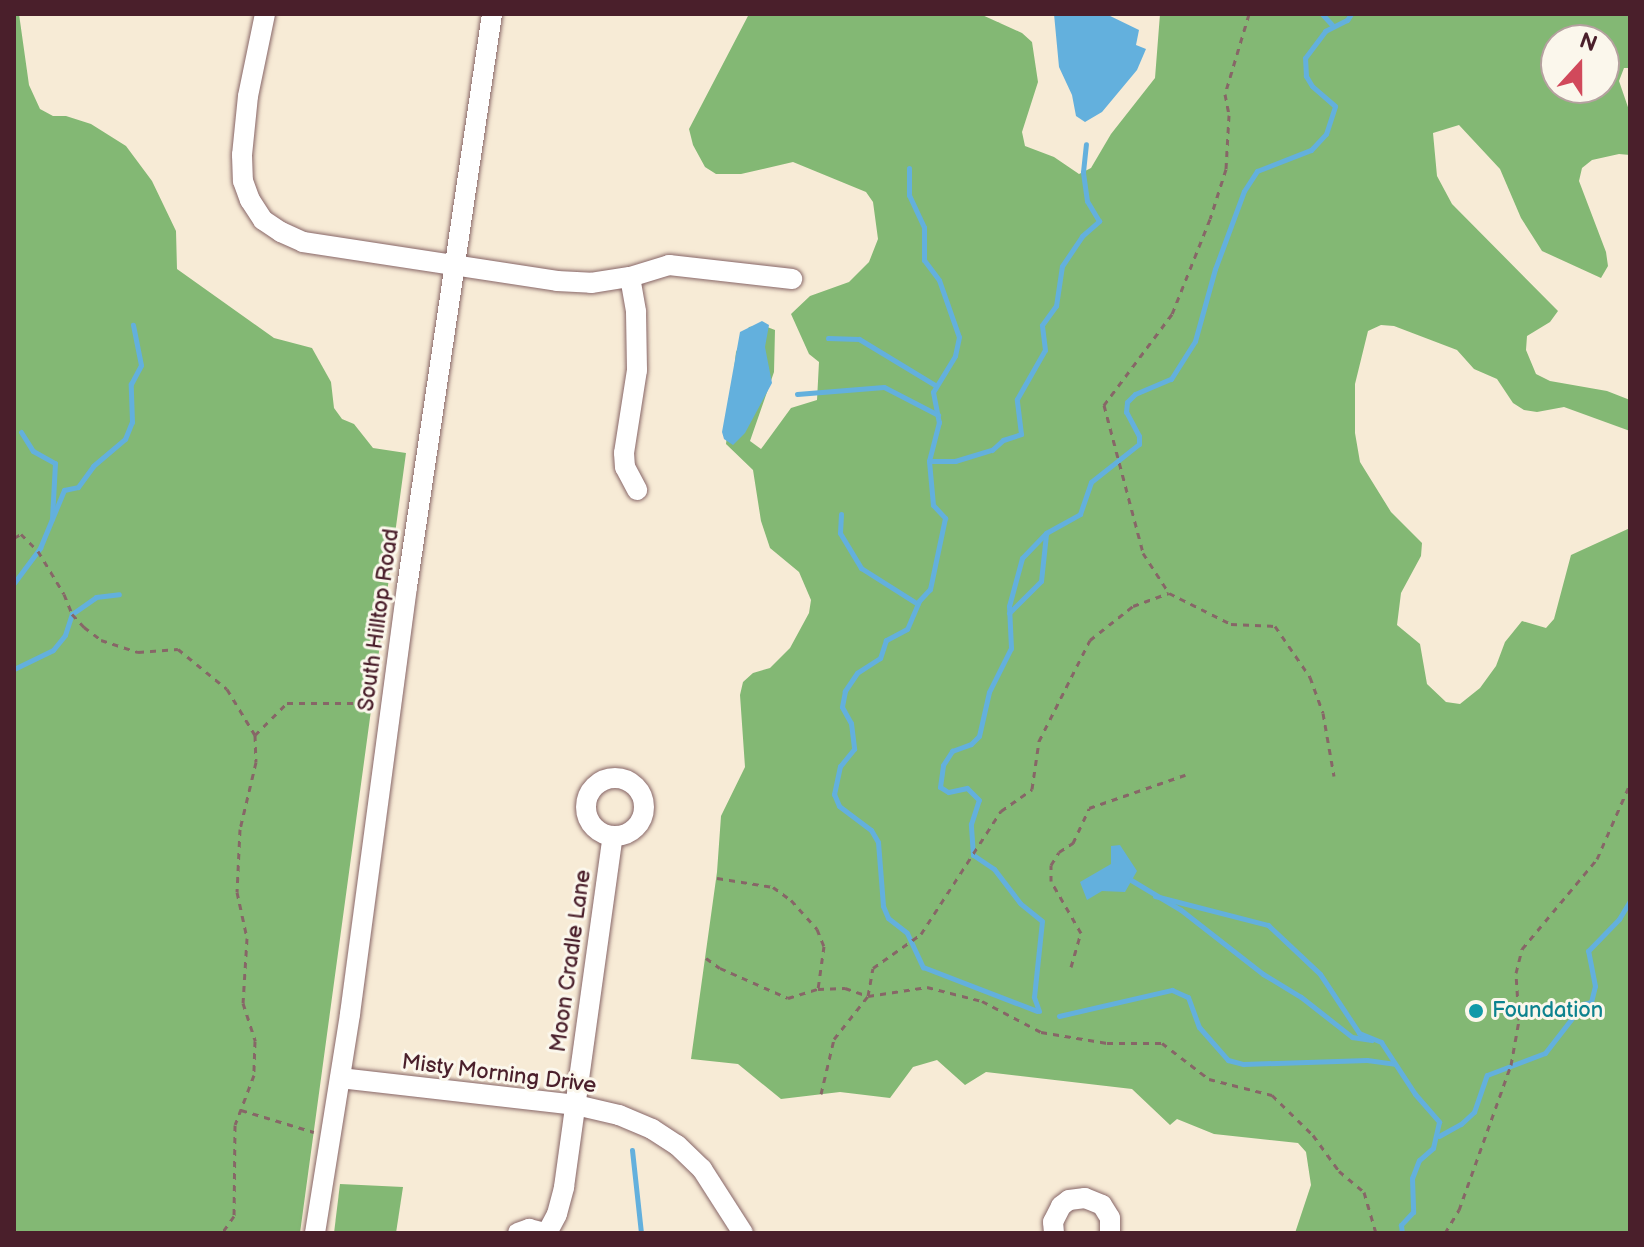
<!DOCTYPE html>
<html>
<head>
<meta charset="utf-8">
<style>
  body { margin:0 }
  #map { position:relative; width:1644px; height:1247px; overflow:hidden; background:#f7ebd6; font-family:"Balsamiq Sans",sans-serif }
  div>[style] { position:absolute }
  .forest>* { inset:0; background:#83b874 }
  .water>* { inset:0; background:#63b0dd }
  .stream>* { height:5px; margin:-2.5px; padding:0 2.5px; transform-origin:2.5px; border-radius:2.5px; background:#63b0dd }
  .path>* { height:3px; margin-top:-1.5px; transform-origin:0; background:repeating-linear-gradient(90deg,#876667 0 6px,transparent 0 12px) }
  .roads { filter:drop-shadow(0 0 2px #876667) drop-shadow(0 0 2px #876667) }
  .minor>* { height:20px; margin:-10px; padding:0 10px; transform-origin:10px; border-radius:10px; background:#fff }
  .minor>.ring { margin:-10px; padding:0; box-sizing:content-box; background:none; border:20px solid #fff; border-radius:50% }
  .dots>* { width:22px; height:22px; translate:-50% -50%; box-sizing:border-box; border:4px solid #fbf7ec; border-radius:50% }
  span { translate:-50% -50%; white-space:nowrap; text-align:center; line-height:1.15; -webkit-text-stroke:6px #fbf7ec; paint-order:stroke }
  .street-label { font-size:22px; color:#4a1f2b }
  .culture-label { font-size:22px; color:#0d838f }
  .left { translate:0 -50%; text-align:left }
  .frame { position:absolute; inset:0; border:16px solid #4a1f2b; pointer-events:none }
  .north { position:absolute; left:1540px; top:24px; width:80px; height:80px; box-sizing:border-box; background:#fbf7ec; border:2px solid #b4a19f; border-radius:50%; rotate:21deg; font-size:22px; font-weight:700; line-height:32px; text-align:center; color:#4a1f2b }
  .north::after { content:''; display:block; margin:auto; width:28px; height:36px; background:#d1495b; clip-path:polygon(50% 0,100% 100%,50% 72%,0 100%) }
</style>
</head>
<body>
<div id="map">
  <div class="forest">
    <div style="clip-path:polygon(14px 14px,19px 14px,29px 85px,40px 109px,53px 116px,66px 116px,91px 124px,126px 146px,152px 181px,176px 231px,177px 269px,274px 338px,312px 348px,331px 382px,334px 408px,342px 419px,354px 424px,373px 448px,406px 453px,300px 1233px,14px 1233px)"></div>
    <div style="clip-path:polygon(evenodd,749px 14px,980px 14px,1022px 33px,1032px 42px,1038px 82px,1022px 132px,1025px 146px,1054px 157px,1079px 174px,1091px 168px,1111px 134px,1155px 78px,1160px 14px,1630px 14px,1630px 68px,1624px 68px,1619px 81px,1630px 113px,1630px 155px,1619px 154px,1592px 160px,1582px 168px,1579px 181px,1606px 252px,1608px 266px,1601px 278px,1542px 251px,1521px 218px,1500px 169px,1459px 125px,1433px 133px,1437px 176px,1452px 204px,1558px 311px,1550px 322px,1527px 336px,1526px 350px,1536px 374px,1550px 381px,1607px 391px,1630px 400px,1630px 431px,1564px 407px,1537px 412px,1524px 410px,1513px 403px,1497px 379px,1474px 369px,1457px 350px,1394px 326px,1381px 325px,1368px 331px,1355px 384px,1355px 433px,1360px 462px,1391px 512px,1422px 543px,1421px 556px,1401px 593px,1397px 625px,1420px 644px,1427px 684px,1446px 702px,1460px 704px,1480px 688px,1496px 666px,1505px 642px,1522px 621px,1546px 628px,1554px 619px,1571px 555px,1630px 528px,1630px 1233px,1295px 1233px,1311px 1185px,1306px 1152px,1298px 1143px,1214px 1134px,1177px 1119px,1170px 1125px,1132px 1089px,986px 1072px,965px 1085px,937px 1060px,913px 1067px,890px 1098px,840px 1092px,781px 1099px,738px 1064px,691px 1059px,717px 872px,721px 816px,745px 767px,740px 695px,743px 682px,753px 673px,770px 668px,790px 648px,809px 613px,811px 600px,799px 572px,770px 548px,761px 521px,753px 470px,726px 444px,736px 352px,749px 327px,762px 325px,775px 330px,774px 372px,750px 441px,761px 449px,791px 408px,817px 400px,819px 362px,809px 354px,791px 314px,810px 296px,849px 282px,869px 262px,878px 239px,873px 202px,866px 192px,793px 162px,741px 174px,716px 174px,705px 167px,693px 145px,689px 129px,749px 14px,1556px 40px,1604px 40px,1604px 88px,1556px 88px,1556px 40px)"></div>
    <div style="clip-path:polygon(340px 1184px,403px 1187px,396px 1233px,334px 1233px)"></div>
  </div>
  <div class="water">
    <div style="clip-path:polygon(1054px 14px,1106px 14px,1139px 30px,1136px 45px,1146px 49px,1137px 70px,1102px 112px,1085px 122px,1076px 116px,1072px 95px,1059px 67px)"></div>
    <div style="clip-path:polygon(762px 321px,769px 325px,765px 347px,772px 383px,745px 433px,733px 445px,724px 439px,722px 432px,740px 332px)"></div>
    <div style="clip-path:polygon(1120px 845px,1137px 871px,1125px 892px,1102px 891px,1087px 900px,1080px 882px,1111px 864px,1111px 846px)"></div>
  </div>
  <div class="stream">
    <div style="left:1322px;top:14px;width:16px;rotate:47deg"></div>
    <div style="left:909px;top:168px;width:27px;rotate:90deg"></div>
    <div style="left:909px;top:195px;width:35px;rotate:65deg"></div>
    <div style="left:924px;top:227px;width:33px;rotate:90deg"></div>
    <div style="left:924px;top:260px;width:25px;rotate:53deg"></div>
    <div style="left:939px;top:280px;width:60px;rotate:70.7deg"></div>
    <div style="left:959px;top:337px;width:19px;rotate:102deg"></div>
    <div style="left:955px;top:356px;width:42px;rotate:121.4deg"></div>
    <div style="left:933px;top:392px;width:31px;rotate:79deg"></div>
    <div style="left:939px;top:422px;width:40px;rotate:104.4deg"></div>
    <div style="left:929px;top:461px;width:44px;rotate:84.8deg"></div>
    <div style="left:933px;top:505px;width:18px;rotate:47deg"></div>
    <div style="left:945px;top:518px;width:73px;rotate:101.9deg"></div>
    <div style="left:930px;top:589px;width:16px;rotate:133deg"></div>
    <div style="left:919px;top:601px;width:30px;rotate:113deg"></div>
    <div style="left:907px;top:629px;width:24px;rotate:152deg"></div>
    <div style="left:886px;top:640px;width:19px;rotate:108deg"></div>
    <div style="left:880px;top:658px;width:27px;rotate:147deg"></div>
    <div style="left:857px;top:673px;width:22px;rotate:124deg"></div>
    <div style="left:845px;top:691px;width:16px;rotate:101deg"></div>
    <div style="left:842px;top:707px;width:18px;rotate:61deg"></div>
    <div style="left:851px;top:723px;width:26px;rotate:83deg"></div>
    <div style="left:854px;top:749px;width:22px;rotate:129deg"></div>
    <div style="left:840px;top:766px;width:29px;rotate:102deg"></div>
    <div style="left:834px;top:794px;width:13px;rotate:67deg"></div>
    <div style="left:839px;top:806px;width:40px;rotate:37deg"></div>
    <div style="left:871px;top:830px;width:14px;rotate:60deg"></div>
    <div style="left:878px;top:842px;width:64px;rotate:85.5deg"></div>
    <div style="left:883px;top:906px;width:13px;rotate:67deg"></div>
    <div style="left:888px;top:918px;width:24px;rotate:38deg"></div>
    <div style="left:907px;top:933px;width:38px;rotate:65deg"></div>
    <div style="left:923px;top:967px;width:122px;rotate:21.1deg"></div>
    <div style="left:828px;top:338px;width:31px;rotate:2deg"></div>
    <div style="left:859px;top:339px;width:89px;rotate:31.2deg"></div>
    <div style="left:797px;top:394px;width:87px;rotate:-4.6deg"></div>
    <div style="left:884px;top:387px;width:61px;rotate:27.4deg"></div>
    <div style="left:21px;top:432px;width:22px;rotate:58deg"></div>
    <div style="left:33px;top:451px;width:25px;rotate:29deg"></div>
    <div style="left:55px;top:463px;width:56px;rotate:93.1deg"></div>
    <div style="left:929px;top:461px;width:26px"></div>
    <div style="left:955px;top:461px;width:39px;rotate:-17deg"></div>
    <div style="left:992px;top:450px;width:15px;rotate:-42deg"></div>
    <div style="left:1003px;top:440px;width:19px;rotate:-18deg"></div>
    <div style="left:1021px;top:434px;width:35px;rotate:-97deg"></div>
    <div style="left:1017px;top:399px;width:56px;rotate:-60.3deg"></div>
    <div style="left:1045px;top:350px;width:25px;rotate:-97deg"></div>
    <div style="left:1042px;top:325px;width:24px;rotate:-54deg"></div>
    <div style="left:1056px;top:306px;width:40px;rotate:-81.5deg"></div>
    <div style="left:1062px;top:266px;width:36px;rotate:-56deg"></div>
    <div style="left:1082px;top:236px;width:23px;rotate:-41deg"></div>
    <div style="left:1099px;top:221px;width:23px;rotate:-121deg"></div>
    <div style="left:1087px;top:201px;width:29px;rotate:-98deg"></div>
    <div style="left:1083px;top:172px;width:28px;rotate:-84deg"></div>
    <div style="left:841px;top:514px;width:19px;rotate:93deg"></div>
    <div style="left:840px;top:533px;width:41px;rotate:59deg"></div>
    <div style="left:861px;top:568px;width:67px;rotate:32.3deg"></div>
    <div style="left:14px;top:583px;width:44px;rotate:-53.4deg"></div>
    <div style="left:40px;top:548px;width:63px;rotate:-67.5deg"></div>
    <div style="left:64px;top:490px;width:14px;rotate:-12deg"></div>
    <div style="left:78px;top:487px;width:26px;rotate:-54deg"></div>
    <div style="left:93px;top:466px;width:42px;rotate:-40.2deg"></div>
    <div style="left:125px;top:439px;width:18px;rotate:-68deg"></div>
    <div style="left:132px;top:422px;width:38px;rotate:-92deg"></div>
    <div style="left:131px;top:384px;width:21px;rotate:-62deg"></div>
    <div style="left:141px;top:365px;width:41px;rotate:-101.3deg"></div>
    <div style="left:1009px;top:613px;width:45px;rotate:-45deg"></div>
    <div style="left:1041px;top:581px;width:47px;rotate:-83.9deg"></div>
    <div style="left:14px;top:669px;width:43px;rotate:-26deg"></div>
    <div style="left:53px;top:650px;width:19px;rotate:-51deg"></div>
    <div style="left:65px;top:635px;width:22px;rotate:-72deg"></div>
    <div style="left:72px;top:614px;width:29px;rotate:-35deg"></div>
    <div style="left:96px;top:597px;width:23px;rotate:-7deg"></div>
    <div style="left:1131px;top:880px;width:58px;rotate:31deg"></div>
    <div style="left:1181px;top:910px;width:104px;rotate:38deg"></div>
    <div style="left:1263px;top:974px;width:44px;rotate:31.2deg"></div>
    <div style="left:1301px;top:997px;width:65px;rotate:38.1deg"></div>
    <div style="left:1352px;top:1037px;width:20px;rotate:9deg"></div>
    <div style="left:1155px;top:896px;width:117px;rotate:14.4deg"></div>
    <div style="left:1268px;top:925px;width:71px;rotate:43.3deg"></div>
    <div style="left:1320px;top:974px;width:71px;rotate:56.5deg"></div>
    <div style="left:1359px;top:1033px;width:24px;rotate:22deg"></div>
    <div style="left:1381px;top:1042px;width:62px;rotate:56.8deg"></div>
    <div style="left:1415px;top:1094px;width:37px;rotate:49deg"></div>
    <div style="left:1439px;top:1122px;width:27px;rotate:103deg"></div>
    <div style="left:1433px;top:1148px;width:18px;rotate:139deg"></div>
    <div style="left:1419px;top:1160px;width:19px;rotate:111deg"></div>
    <div style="left:1412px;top:1178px;width:34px;rotate:88deg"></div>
    <div style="left:1413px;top:1212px;width:18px;rotate:133deg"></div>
    <div style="left:1401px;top:1225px;width:8px;rotate:83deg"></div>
    <div style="left:1039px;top:1011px;width:15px;rotate:-110deg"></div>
    <div style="left:1034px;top:997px;width:76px;rotate:-84deg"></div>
    <div style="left:1042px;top:921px;width:28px;rotate:-141deg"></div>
    <div style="left:1020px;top:903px;width:43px;rotate:-127.4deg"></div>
    <div style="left:994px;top:869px;width:25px;rotate:-146deg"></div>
    <div style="left:973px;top:855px;width:31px;rotate:-94deg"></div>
    <div style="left:971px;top:824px;width:25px;rotate:-72deg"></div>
    <div style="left:979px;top:800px;width:17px;rotate:-135deg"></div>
    <div style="left:967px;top:788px;width:19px;rotate:168deg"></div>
    <div style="left:948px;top:792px;width:9px;rotate:-148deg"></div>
    <div style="left:940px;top:787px;width:22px;rotate:-82deg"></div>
    <div style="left:943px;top:765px;width:17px;rotate:-57deg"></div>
    <div style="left:952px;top:751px;width:20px;rotate:-20deg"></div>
    <div style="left:971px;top:744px;width:11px;rotate:-45deg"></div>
    <div style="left:979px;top:736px;width:45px;rotate:-77.2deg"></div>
    <div style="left:989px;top:692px;width:49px;rotate:-63.4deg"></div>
    <div style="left:1011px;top:648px;width:42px;rotate:-92.7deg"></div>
    <div style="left:1009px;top:606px;width:50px;rotate:-74.8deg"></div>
    <div style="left:1022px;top:558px;width:35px;rotate:-46deg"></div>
    <div style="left:1046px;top:533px;width:39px;rotate:-29deg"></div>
    <div style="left:1080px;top:514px;width:34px;rotate:-71deg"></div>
    <div style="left:1091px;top:482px;width:61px;rotate:-38.4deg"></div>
    <div style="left:1139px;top:444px;width:8px;rotate:-90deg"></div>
    <div style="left:1139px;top:436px;width:27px;rotate:-118deg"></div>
    <div style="left:1126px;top:412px;width:10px;rotate:-84deg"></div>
    <div style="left:1127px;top:402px;width:11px;rotate:-45deg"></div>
    <div style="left:1135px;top:394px;width:39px;rotate:-23deg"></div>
    <div style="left:1171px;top:379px;width:45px;rotate:-57.7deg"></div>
    <div style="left:1195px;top:341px;width:75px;rotate:-74.5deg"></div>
    <div style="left:1215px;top:269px;width:83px;rotate:-69.6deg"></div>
    <div style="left:1244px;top:191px;width:24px;rotate:-57deg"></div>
    <div style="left:1257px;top:171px;width:58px;rotate:-21.3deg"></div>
    <div style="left:1311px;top:150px;width:22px;rotate:-47deg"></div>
    <div style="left:1326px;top:134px;width:29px;rotate:-72deg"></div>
    <div style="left:1335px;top:106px;width:30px;rotate:-139deg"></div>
    <div style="left:1312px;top:86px;width:12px;rotate:-121deg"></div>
    <div style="left:1306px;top:76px;width:18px;rotate:-93deg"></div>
    <div style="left:1305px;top:58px;width:34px;rotate:-53deg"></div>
    <div style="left:1325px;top:31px;width:25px;rotate:-27deg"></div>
    <div style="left:1347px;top:20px;width:7px;rotate:-56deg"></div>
    <div style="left:1059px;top:1016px;width:116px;rotate:-13deg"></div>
    <div style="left:1172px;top:990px;width:17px;rotate:24deg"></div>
    <div style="left:1188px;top:997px;width:32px;rotate:70deg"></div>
    <div style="left:1199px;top:1027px;width:44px;rotate:48.7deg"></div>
    <div style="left:1228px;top:1060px;width:16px;rotate:15deg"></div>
    <div style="left:1243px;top:1064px;width:124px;rotate:-1.8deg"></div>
    <div style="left:1367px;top:1060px;width:28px;rotate:8deg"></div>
    <div style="left:1439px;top:1136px;width:25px;rotate:-29deg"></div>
    <div style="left:1461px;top:1124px;width:18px;rotate:-43deg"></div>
    <div style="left:1474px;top:1112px;width:39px;rotate:-71deg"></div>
    <div style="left:1487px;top:1075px;width:62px;rotate:-20.8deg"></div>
    <div style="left:1545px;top:1053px;width:62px;rotate:-52.2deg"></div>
    <div style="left:1583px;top:1004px;width:8px;rotate:-14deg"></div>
    <div style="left:1591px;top:1002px;width:16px;rotate:-76deg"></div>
    <div style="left:1595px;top:986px;width:36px;rotate:-101deg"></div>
    <div style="left:1588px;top:951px;width:45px;rotate:-45.9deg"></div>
    <div style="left:1619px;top:919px;width:21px;rotate:-59deg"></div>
    <div style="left:632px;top:1150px;width:83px;rotate:83.8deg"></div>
  </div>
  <div class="path">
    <div style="left:1249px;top:14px;width:84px;rotate:106.7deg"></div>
    <div style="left:1225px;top:94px;width:21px;rotate:79deg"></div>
    <div style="left:1229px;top:115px;width:54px;rotate:93.2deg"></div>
    <div style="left:1226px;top:169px;width:52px;rotate:107.7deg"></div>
    <div style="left:1210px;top:219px;width:102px;rotate:111.8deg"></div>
    <div style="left:1172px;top:314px;width:114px;rotate:126.8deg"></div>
    <div style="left:1104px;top:405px;width:153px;rotate:75.2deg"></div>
    <div style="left:1143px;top:553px;width:48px;rotate:57deg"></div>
    <div style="left:1169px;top:593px;width:69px;rotate:26.6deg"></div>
    <div style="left:1231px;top:624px;width:44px;rotate:2.6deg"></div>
    <div style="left:1275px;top:626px;width:62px;rotate:55.5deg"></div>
    <div style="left:1310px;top:677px;width:38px;rotate:70deg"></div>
    <div style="left:1323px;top:713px;width:64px;rotate:80.1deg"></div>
    <div style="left:14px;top:538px;width:8px;rotate:-30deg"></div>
    <div style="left:21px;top:534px;width:24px;rotate:45deg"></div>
    <div style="left:38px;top:551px;width:50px;rotate:58.8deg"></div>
    <div style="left:64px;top:594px;width:22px;rotate:68deg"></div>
    <div style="left:72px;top:614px;width:18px;rotate:47deg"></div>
    <div style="left:84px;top:627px;width:21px;rotate:37deg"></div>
    <div style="left:101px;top:640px;width:39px;rotate:18deg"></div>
    <div style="left:138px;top:652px;width:40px;rotate:-4.3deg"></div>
    <div style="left:178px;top:649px;width:63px;rotate:39.2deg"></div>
    <div style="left:227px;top:689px;width:54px;rotate:58.7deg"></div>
    <div style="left:255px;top:735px;width:27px;rotate:88deg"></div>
    <div style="left:256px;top:762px;width:69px;rotate:103.4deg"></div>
    <div style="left:240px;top:829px;width:63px;rotate:92.7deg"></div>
    <div style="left:237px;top:892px;width:47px;rotate:77.7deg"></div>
    <div style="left:247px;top:938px;width:65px;rotate:93.5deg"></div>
    <div style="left:243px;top:1003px;width:40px;rotate:72deg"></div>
    <div style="left:255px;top:1041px;width:34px;rotate:92deg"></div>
    <div style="left:254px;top:1075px;width:53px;rotate:110.8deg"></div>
    <div style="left:235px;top:1125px;width:91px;rotate:90.6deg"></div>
    <div style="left:234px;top:1216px;width:21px;rotate:125deg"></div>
    <div style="left:255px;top:735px;width:45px;rotate:-45deg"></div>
    <div style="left:287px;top:703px;width:86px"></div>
    <div style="left:717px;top:878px;width:57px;rotate:9.1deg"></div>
    <div style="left:773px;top:887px;width:22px;rotate:36deg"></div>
    <div style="left:791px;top:900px;width:39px;rotate:48deg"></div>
    <div style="left:817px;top:929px;width:18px;rotate:68deg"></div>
    <div style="left:824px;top:946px;width:43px;rotate:97.9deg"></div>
    <div style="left:818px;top:989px;width:27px;rotate:-2deg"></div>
    <div style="left:845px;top:988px;width:24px;rotate:19deg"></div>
    <div style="left:868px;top:996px;width:28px;rotate:-80deg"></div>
    <div style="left:873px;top:968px;width:59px;rotate:-35.3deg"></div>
    <div style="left:921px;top:934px;width:147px;rotate:-57deg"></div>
    <div style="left:1001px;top:811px;width:38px;rotate:-35deg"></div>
    <div style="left:1032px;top:789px;width:49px;rotate:-81.7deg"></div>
    <div style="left:1039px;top:741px;width:113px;rotate:-63.2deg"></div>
    <div style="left:1090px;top:640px;width:55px;rotate:-38.3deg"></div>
    <div style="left:1133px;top:606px;width:38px;rotate:-20deg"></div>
    <div style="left:706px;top:958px;width:17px;rotate:36deg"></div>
    <div style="left:720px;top:968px;width:74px;rotate:23.8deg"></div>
    <div style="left:788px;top:998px;width:31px;rotate:-17deg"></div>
    <div style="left:1071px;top:967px;width:35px;rotate:-74deg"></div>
    <div style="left:1081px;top:933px;width:60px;rotate:-120deg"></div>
    <div style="left:1051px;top:881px;width:16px;rotate:-90deg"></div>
    <div style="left:1051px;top:865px;width:15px;rotate:-58deg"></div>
    <div style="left:1059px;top:852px;width:17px;rotate:-33deg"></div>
    <div style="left:1073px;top:843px;width:38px;rotate:-65deg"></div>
    <div style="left:1089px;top:808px;width:102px;rotate:-19deg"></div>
    <div style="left:821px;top:1094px;width:57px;rotate:-76.7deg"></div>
    <div style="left:834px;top:1039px;width:55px;rotate:-51.7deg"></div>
    <div style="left:868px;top:996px;width:60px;rotate:-8.7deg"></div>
    <div style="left:927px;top:987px;width:57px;rotate:14.3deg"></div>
    <div style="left:982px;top:1001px;width:67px;rotate:27.7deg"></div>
    <div style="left:1041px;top:1032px;width:67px;rotate:9.5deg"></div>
    <div style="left:1107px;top:1043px;width:55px"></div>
    <div style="left:1162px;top:1043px;width:59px;rotate:37.5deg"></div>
    <div style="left:1209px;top:1079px;width:65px;rotate:14.3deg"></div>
    <div style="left:1272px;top:1095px;width:57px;rotate:44.3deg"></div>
    <div style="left:1313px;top:1135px;width:44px;rotate:54.2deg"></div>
    <div style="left:1339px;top:1171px;width:33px;rotate:40deg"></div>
    <div style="left:1364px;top:1192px;width:43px;rotate:73.7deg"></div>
    <div style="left:241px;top:1110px;width:76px;rotate:16.8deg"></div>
    <div style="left:1445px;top:1233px;width:27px;rotate:-59deg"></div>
    <div style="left:1459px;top:1210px;width:154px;rotate:-70.3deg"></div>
    <div style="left:1511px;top:1065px;width:46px;rotate:-79.9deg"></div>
    <div style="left:1519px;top:1020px;width:47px;rotate:-93.7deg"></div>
    <div style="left:1516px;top:973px;width:25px;rotate:-76deg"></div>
    <div style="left:1522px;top:949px;width:117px;rotate:-50.2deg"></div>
    <div style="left:1597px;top:859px;width:82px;rotate:-66.3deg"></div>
  </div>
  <div class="roads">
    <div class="minor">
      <div style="left:265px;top:14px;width:84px;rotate:101.7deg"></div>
      <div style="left:248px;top:96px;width:59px;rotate:95.8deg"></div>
      <div style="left:242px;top:155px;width:26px;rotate:88deg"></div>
      <div style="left:243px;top:181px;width:20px;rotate:70deg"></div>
      <div style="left:250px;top:200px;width:24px;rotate:57deg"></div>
      <div style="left:263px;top:220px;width:22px;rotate:34deg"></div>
      <div style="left:281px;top:232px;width:24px;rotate:24deg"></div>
      <div style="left:303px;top:242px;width:257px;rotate:8.7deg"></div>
      <div style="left:557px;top:281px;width:34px;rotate:3deg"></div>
      <div style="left:591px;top:283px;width:39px;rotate:-9deg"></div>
      <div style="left:630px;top:277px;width:41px;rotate:-17.1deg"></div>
      <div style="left:669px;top:265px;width:124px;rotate:6.5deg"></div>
      <div style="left:630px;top:277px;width:36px;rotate:80deg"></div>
      <div style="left:636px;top:312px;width:58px;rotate:89deg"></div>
      <div style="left:637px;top:370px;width:84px;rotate:98.9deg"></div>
      <div style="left:624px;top:453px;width:14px;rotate:86deg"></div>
      <div style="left:625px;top:467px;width:26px;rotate:62deg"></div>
      <div class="ring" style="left:586px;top:778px;width:38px;height:38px"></div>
      <div style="left:340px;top:1078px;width:238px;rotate:6.5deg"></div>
      <div style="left:576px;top:1105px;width:44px;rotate:13.1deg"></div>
      <div style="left:619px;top:1115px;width:36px;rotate:23deg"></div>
      <div style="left:652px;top:1129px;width:30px;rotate:33deg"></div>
      <div style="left:677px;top:1145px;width:35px;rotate:44deg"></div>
      <div style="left:702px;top:1169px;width:76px;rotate:57.4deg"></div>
      <div style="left:315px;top:1233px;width:222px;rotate:-80.9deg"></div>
      <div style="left:350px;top:1014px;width:431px;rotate:-82.4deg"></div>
      <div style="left:407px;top:587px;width:579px;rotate:-81.56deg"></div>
      <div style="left:518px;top:1233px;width:12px;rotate:-20deg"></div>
      <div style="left:529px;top:1229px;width:16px;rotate:14deg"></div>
      <div style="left:547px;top:1233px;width:21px;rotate:-62deg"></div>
      <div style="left:557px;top:1214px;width:28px;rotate:-75deg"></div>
      <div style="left:564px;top:1187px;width:354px;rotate:-82.1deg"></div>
      <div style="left:1054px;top:1233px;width:11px;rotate:-95deg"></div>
      <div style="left:1053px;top:1222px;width:18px;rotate:-63deg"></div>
      <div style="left:1061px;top:1206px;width:10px;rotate:-37deg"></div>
      <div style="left:1069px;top:1200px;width:16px;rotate:-7deg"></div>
      <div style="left:1085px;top:1198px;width:18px;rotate:22deg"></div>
      <div style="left:1102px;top:1205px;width:15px;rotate:58deg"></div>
      <div style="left:1110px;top:1218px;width:15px;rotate:90deg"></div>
    </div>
  </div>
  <div class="dots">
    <div style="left:1476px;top:1011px;background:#0f9aa8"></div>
  </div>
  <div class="street-label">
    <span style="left:379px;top:620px;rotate:-82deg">South Hilltop Road</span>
    <span style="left:571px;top:961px;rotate:-82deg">Moon Cradle Lane</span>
    <span style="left:499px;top:1074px;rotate:7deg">Misty Morning Drive</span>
  </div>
  <div class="culture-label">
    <span class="left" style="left:1492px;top:1011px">Foundation</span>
  </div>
  <div class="frame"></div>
  <div class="north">N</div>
</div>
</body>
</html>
